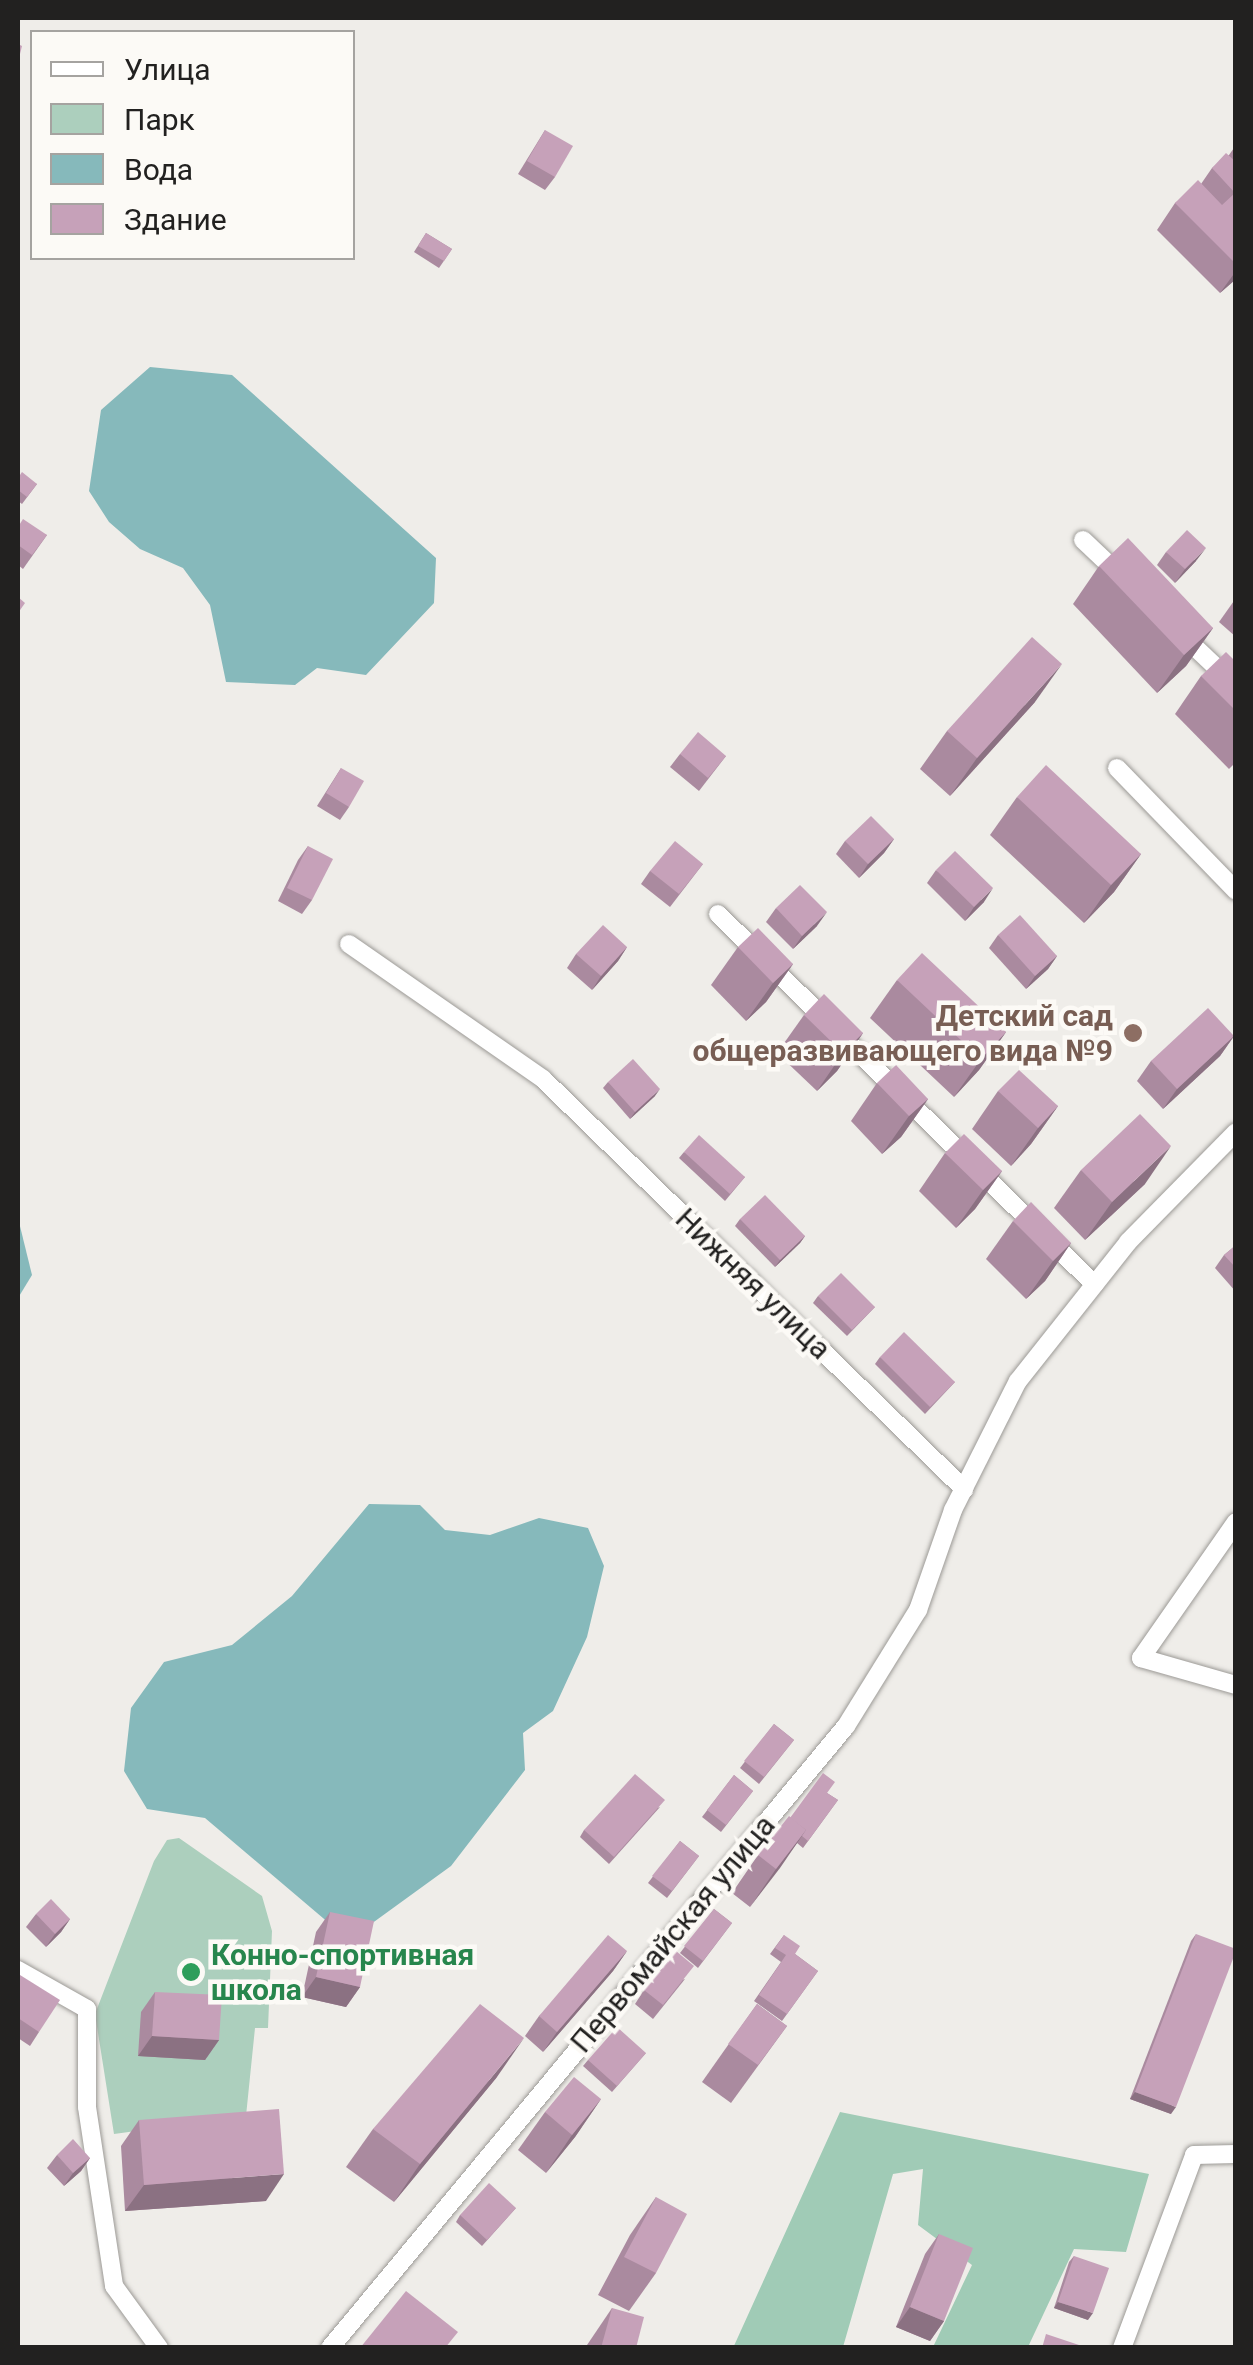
<!DOCTYPE html>
<html>
<head>
<meta charset="utf-8">
<style>
  body { margin:0 }
  #map { position:relative; width:1253px; height:2365px; overflow:hidden; background:#efede9; font-family:Roboto,sans-serif }
  div>[style] { position:absolute }
  .green>* { inset:0; background:#accfbd }
  .forest>* { inset:0; background:#a0cbb6 }
  .water>* { inset:0; background:#86b9bb }
  .roads { filter:drop-shadow(0 0 2px #9c9a96) drop-shadow(0 0 2px #9c9a96) }
  .street>* { height:18px; margin:-9px; padding:0 9px; transform-origin:9px; border-radius:9px; background:#fff }
  .wall>* { inset:0; background:#aa8a9f }
  .shaded-wall>* { inset:0; background:#8b7182 }
  .building>* { inset:0; background:#c6a1b9 }
  .dots>* { width:28px; height:28px; translate:-50% -50%; box-sizing:border-box; border:5px solid #fcfaf6; border-radius:50% }
  span { translate:-50% -50%; white-space:nowrap; text-align:center; line-height:1.15; -webkit-text-stroke:9px #fcfaf6; paint-order:stroke }
  .education-label { font-size:30px; color:#785e54; font-weight:700 }
  .right { translate:-100% -50%; text-align:right }
  .street-label { font-size:30px; color:#222120 }
  .leisure-label { font-size:30px; color:#27864d; font-weight:700 }
  .left { translate:0 -50%; text-align:left }
  .frame { position:absolute; inset:0; border:20px solid #222120; pointer-events:none }
  .legend { position:absolute; left:30px; top:30px; width:325px; height:230px; box-sizing:border-box; background:#fcfaf6; border:2px solid #a5a3a0; margin:0; padding:12px 18px; list-style:none; font-size:30px; color:#222120 }
  .legend li { display:flex; align-items:center; gap:20px; height:50px }
  .legend b { width:50px; border:2px solid #a5a3a0 }
</style>
</head>
<body>
<div id="map">
  <div class="green">
    <div style="clip-path:polygon(179px 1838px,262px 1896px,272px 1931px,268px 2028px,255px 2028px,246px 2116px,114px 2134px,95px 2014px,154px 1861px,167px 1840px)"></div>
  </div>
  <div class="forest">
    <div style="clip-path:polygon(840px 2112px,1149px 2174px,1126px 2252px,1074px 2249px,1028px 2347px,933px 2347px,972px 2265px,918px 2225px,923px 2169px,893px 2174px,843px 2347px,733px 2348px)"></div>
  </div>
  <div class="water">
    <div style="clip-path:polygon(150px 367px,232px 375px,436px 558px,434px 603px,366px 675px,317px 668px,295px 685px,226px 682px,210px 605px,183px 568px,140px 549px,109px 522px,89px 491px,101px 410px)"></div>
    <div style="clip-path:polygon(18px 1218px,32px 1275px,18px 1298px)"></div>
    <div style="clip-path:polygon(369px 1504px,420px 1505px,445px 1530px,490px 1535px,539px 1518px,588px 1528px,604px 1566px,587px 1637px,553px 1711px,523px 1733px,525px 1770px,451px 1866px,360px 1932px,330px 1924px,205px 1818px,147px 1809px,124px 1771px,131px 1708px,164px 1662px,232px 1645px,292px 1596px)"></div>
  </div>
  <div class="roads">
    <div class="street">
      <div style="left:1083px;top:540px;width:51px;rotate:43.4deg"></div>
      <div style="left:1182px;top:635px;width:74px;rotate:43.4deg"></div>
      <div style="left:1117px;top:768px;width:171px;rotate:45.9deg"></div>
      <div style="left:718px;top:914px;width:528px;rotate:44.54deg"></div>
      <div style="left:349px;top:944px;width:236px;rotate:34.8deg"></div>
      <div style="left:543px;top:1079px;width:588px;rotate:44.24deg"></div>
      <div style="left:1236px;top:1522px;width:166px;rotate:124.9deg"></div>
      <div style="left:1141px;top:1658px;width:99px;rotate:15.9deg"></div>
      <div style="left:18px;top:1970px;width:79px;rotate:29.5deg"></div>
      <div style="left:87px;top:2009px;width:98px;rotate:90deg"></div>
      <div style="left:87px;top:2107px;width:181px;rotate:81.4deg"></div>
      <div style="left:114px;top:2286px;width:77px;rotate:54deg"></div>
      <div style="left:330px;top:2348px;width:808px;rotate:-50.32deg"></div>
      <div style="left:846px;top:1726px;width:137px;rotate:-58.2deg"></div>
      <div style="left:918px;top:1610px;width:106px;rotate:-70.7deg"></div>
      <div style="left:953px;top:1510px;width:144px;rotate:-63.3deg"></div>
      <div style="left:1018px;top:1381px;width:177px;rotate:-51.6deg"></div>
      <div style="left:1128px;top:1242px;width:154px;rotate:-45.5deg"></div>
      <div style="left:1122px;top:2348px;width:206px;rotate:-69.5deg"></div>
      <div style="left:1194px;top:2155px;width:42px;rotate:-1.4deg"></div>
    </div>
  </div>
  <div class="wall">
    <div style="clip-path:polygon(545px 130px,555px 177px,545px 190px,518px 174px)"></div>
    <div style="clip-path:polygon(1236px 145px,1236px 279px,1220px 293px,1157px 230px,1175px 203px,1201px 184px,1212px 168px,1229px 155px)"></div>
    <div style="clip-path:polygon(426px 233px,452px 249px,439px 268px,414px 252px)"></div>
    <div style="clip-path:polygon(18px 478px,37px 484px,22px 504px,18px 501px)"></div>
    <div style="clip-path:polygon(18px 527px,47px 535px,23px 569px,18px 565px)"></div>
    <div style="clip-path:polygon(1166px 552px,1196px 561px,1175px 583px,1157px 565px)"></div>
    <div style="clip-path:polygon(1099px 566px,1213px 628px,1186px 666px,1157px 693px,1073px 604px)"></div>
    <div style="clip-path:polygon(1236px 598px,1236px 637px,1219px 622px)"></div>
    <div style="clip-path:polygon(1236px 662px,1236px 762px,1229px 769px,1175px 714px,1201px 676px)"></div>
    <div style="clip-path:polygon(1035px 702px,950px 796px,920px 769px,947px 731px)"></div>
    <div style="clip-path:polygon(680px 754px,726px 756px,699px 791px,670px 767px)"></div>
    <div style="clip-path:polygon(341px 768px,349px 807px,340px 820px,317px 806px)"></div>
    <div style="clip-path:polygon(1017px 797px,1141px 854px,1114px 892px,1084px 923px,990px 835px)"></div>
    <div style="clip-path:polygon(894px 839px,884px 853px,859px 878px,836px 854px,845px 841px)"></div>
    <div style="clip-path:polygon(308px 846px,312px 900px,302px 914px,278px 901px,298px 860px)"></div>
    <div style="clip-path:polygon(703px 864px,670px 907px,641px 884px,650px 871px)"></div>
    <div style="clip-path:polygon(936px 870px,984px 902px,965px 921px,927px 883px)"></div>
    <div style="clip-path:polygon(776px 908px,817px 926px,793px 949px,766px 922px)"></div>
    <div style="clip-path:polygon(998px 935px,1057px 956px,1048px 969px,1026px 989px,989px 948px)"></div>
    <div style="clip-path:polygon(627px 947px,618px 961px,592px 990px,567px 968px,576px 954px)"></div>
    <div style="clip-path:polygon(738px 947px,793px 964px,766px 1002px,746px 1021px,711px 985px)"></div>
    <div style="clip-path:polygon(897px 980px,1006px 1032px,979px 1070px,954px 1097px,870px 1018px)"></div>
    <div style="clip-path:polygon(804px 1015px,863px 1033px,837px 1071px,817px 1091px,777px 1053px)"></div>
    <div style="clip-path:polygon(1234px 1036px,1220px 1056px,1163px 1109px,1137px 1081px,1151px 1061px)"></div>
    <div style="clip-path:polygon(608px 1082px,655px 1096px,630px 1119px,603px 1088px)"></div>
    <div style="clip-path:polygon(877px 1083px,928px 1099px,901px 1137px,882px 1154px,851px 1121px)"></div>
    <div style="clip-path:polygon(998px 1091px,1058px 1106px,1031px 1144px,1011px 1166px,972px 1129px)"></div>
    <div style="clip-path:polygon(684px 1152px,745px 1177px,725px 1201px,679px 1158px)"></div>
    <div style="clip-path:polygon(945px 1153px,1002px 1171px,975px 1209px,956px 1228px,919px 1191px)"></div>
    <div style="clip-path:polygon(1081px 1170px,1145px 1184px,1085px 1240px,1054px 1208px)"></div>
    <div style="clip-path:polygon(740px 1219px,805px 1236px,800px 1243px,775px 1267px,735px 1226px)"></div>
    <div style="clip-path:polygon(1013px 1221px,1071px 1243px,1045px 1281px,1026px 1299px,986px 1259px)"></div>
    <div style="clip-path:polygon(1236px 1245px,1236px 1292px,1215px 1268px,1224px 1255px)"></div>
    <div style="clip-path:polygon(818px 1296px,875px 1307px,847px 1336px,813px 1303px)"></div>
    <div style="clip-path:polygon(880px 1357px,955px 1382px,925px 1414px,875px 1364px)"></div>
    <div style="clip-path:polygon(774px 1724px,794px 1740px,759px 1784px,740px 1768px)"></div>
    <div style="clip-path:polygon(734px 1775px,753px 1791px,721px 1832px,702px 1817px)"></div>
    <div style="clip-path:polygon(827px 1793px,838px 1800px,803px 1848px,797px 1843px,750px 1907px,732px 1893px,758px 1855px,790px 1818px)"></div>
    <div style="clip-path:polygon(660px 1807px,609px 1864px,580px 1837px,584px 1830px)"></div>
    <div style="clip-path:polygon(680px 1841px,699px 1856px,667px 1898px,648px 1883px)"></div>
    <div style="clip-path:polygon(714px 1909px,732px 1923px,698px 1968px,680px 1953px)"></div>
    <div style="clip-path:polygon(330px 1912px,360px 1987px,346px 2007px,302px 1997px,316px 1932px)"></div>
    <div style="clip-path:polygon(36px 1914px,70px 1919px,61px 1932px,46px 1947px,26px 1927px)"></div>
    <div style="clip-path:polygon(1196px 1934px,1171px 2114px,1130px 2099px,1191px 1941px)"></div>
    <div style="clip-path:polygon(784px 1935px,795px 1954px,818px 1971px,782px 2021px,754px 2001px,781px 1962px,770px 1954px)"></div>
    <div style="clip-path:polygon(627px 1951px,613px 1971px,543px 2052px,525px 2036px,539px 2016px)"></div>
    <div style="clip-path:polygon(18px 1978px,39px 2032px,30px 2046px,18px 2038px)"></div>
    <div style="clip-path:polygon(685px 1979px,653px 2019px,635px 2004px,644px 1990px)"></div>
    <div style="clip-path:polygon(155px 1992px,219px 2040px,205px 2060px,138px 2056px,141px 2012px)"></div>
    <div style="clip-path:polygon(757px 2004px,787px 2026px,731px 2103px,702px 2082px)"></div>
    <div style="clip-path:polygon(646px 2053px,612px 2092px,583px 2066px,588px 2060px)"></div>
    <div style="clip-path:polygon(497px 2077px,394px 2202px,346px 2167px,373px 2129px)"></div>
    <div style="clip-path:polygon(601px 2099px,575px 2137px,546px 2173px,518px 2150px,545px 2112px)"></div>
    <div style="clip-path:polygon(139px 2120px,266px 2201px,125px 2211px,121px 2146px)"></div>
    <div style="clip-path:polygon(57px 2155px,90px 2158px,81px 2171px,64px 2186px,47px 2168px)"></div>
    <div style="clip-path:polygon(656px 2197px,656px 2273px,629px 2311px,598px 2295px,630px 2235px)"></div>
    <div style="clip-path:polygon(516px 2208px,482px 2246px,456px 2222px,460px 2215px)"></div>
    <div style="clip-path:polygon(939px 2234px,944px 2321px,930px 2341px,896px 2327px,925px 2254px)"></div>
    <div style="clip-path:polygon(1074px 2256px,1088px 2320px,1054px 2308px,1069px 2262px)"></div>
    <div style="clip-path:polygon(612px 2308px,636px 2348px,585px 2348px)"></div>
  </div>
  <div class="shaded-wall">
    <div style="clip-path:polygon(1236px 271px,1236px 279px,1220px 293px)"></div>
    <div style="clip-path:polygon(1206px 548px,1196px 561px,1175px 583px,1185px 569px)"></div>
    <div style="clip-path:polygon(1213px 628px,1186px 666px,1157px 693px,1184px 655px)"></div>
    <div style="clip-path:polygon(1062px 664px,1035px 702px,950px 796px,977px 758px)"></div>
    <div style="clip-path:polygon(894px 839px,884px 853px,859px 878px,868px 864px)"></div>
    <div style="clip-path:polygon(1141px 854px,1114px 892px,1084px 923px,1111px 885px)"></div>
    <div style="clip-path:polygon(993px 888px,984px 902px,965px 921px,974px 907px)"></div>
    <div style="clip-path:polygon(827px 912px,817px 926px,793px 949px,802px 936px)"></div>
    <div style="clip-path:polygon(627px 947px,618px 961px,592px 990px,601px 976px)"></div>
    <div style="clip-path:polygon(1057px 956px,1048px 969px,1026px 989px,1035px 976px)"></div>
    <div style="clip-path:polygon(793px 964px,766px 1002px,746px 1021px,773px 983px)"></div>
    <div style="clip-path:polygon(1006px 1032px,979px 1070px,954px 1097px,981px 1059px)"></div>
    <div style="clip-path:polygon(863px 1033px,837px 1071px,817px 1091px,843px 1053px)"></div>
    <div style="clip-path:polygon(1234px 1036px,1220px 1056px,1163px 1109px,1177px 1089px)"></div>
    <div style="clip-path:polygon(660px 1089px,655px 1096px,630px 1119px,635px 1112px)"></div>
    <div style="clip-path:polygon(928px 1099px,901px 1137px,882px 1154px,909px 1116px)"></div>
    <div style="clip-path:polygon(1058px 1106px,1031px 1144px,1011px 1166px,1038px 1128px)"></div>
    <div style="clip-path:polygon(1171px 1146px,1145px 1184px,1085px 1240px,1112px 1202px)"></div>
    <div style="clip-path:polygon(1002px 1171px,975px 1209px,956px 1228px,983px 1190px)"></div>
    <div style="clip-path:polygon(805px 1236px,800px 1243px,775px 1267px,780px 1260px)"></div>
    <div style="clip-path:polygon(1071px 1243px,1045px 1281px,1026px 1299px,1053px 1261px)"></div>
    <div style="clip-path:polygon(806px 1830px,780px 1868px,750px 1907px,776px 1869px)"></div>
    <div style="clip-path:polygon(70px 1919px,61px 1932px,46px 1947px,55px 1934px)"></div>
    <div style="clip-path:polygon(627px 1951px,613px 1971px,543px 2052px,557px 2032px)"></div>
    <div style="clip-path:polygon(316px 1977px,360px 1987px,346px 2007px,302px 1997px)"></div>
    <div style="clip-path:polygon(152px 2036px,219px 2040px,205px 2060px,138px 2056px)"></div>
    <div style="clip-path:polygon(524px 2038px,497px 2077px,394px 2202px,420px 2164px)"></div>
    <div style="clip-path:polygon(1135px 2092px,1176px 2107px,1171px 2114px,1130px 2099px)"></div>
    <div style="clip-path:polygon(601px 2099px,575px 2137px,546px 2173px,572px 2135px)"></div>
    <div style="clip-path:polygon(90px 2158px,81px 2171px,64px 2186px,73px 2173px)"></div>
    <div style="clip-path:polygon(284px 2174px,266px 2201px,125px 2211px,144px 2185px)"></div>
    <div style="clip-path:polygon(1058px 2302px,1093px 2313px,1088px 2320px,1054px 2308px)"></div>
    <div style="clip-path:polygon(910px 2307px,944px 2321px,930px 2341px,896px 2327px)"></div>
  </div>
  <div class="building">
    <div style="clip-path:polygon(18px 44px,22px 46px,18px 62px)"></div>
    <div style="clip-path:polygon(545px 130px,573px 146px,555px 177px,527px 161px)"></div>
    <div style="clip-path:polygon(1226px 153px,1236px 162px,1236px 264px,1175px 203px,1198px 180px,1222px 205px,1235px 193px,1212px 168px)"></div>
    <div style="clip-path:polygon(426px 233px,452px 249px,444px 261px,418px 246px)"></div>
    <div style="clip-path:polygon(22px 472px,37px 484px,27px 497px,18px 490px,18px 478px)"></div>
    <div style="clip-path:polygon(23px 519px,47px 535px,32px 555px,18px 545px,18px 527px)"></div>
    <div style="clip-path:polygon(1187px 530px,1206px 548px,1185px 569px,1166px 552px)"></div>
    <div style="clip-path:polygon(1128px 538px,1213px 628px,1184px 655px,1099px 566px)"></div>
    <div style="clip-path:polygon(18px 597px,25px 603px,18px 613px)"></div>
    <div style="clip-path:polygon(1032px 637px,1062px 664px,977px 758px,947px 731px)"></div>
    <div style="clip-path:polygon(1226px 652px,1236px 662px,1236px 711px,1201px 676px)"></div>
    <div style="clip-path:polygon(698px 732px,726px 756px,708px 778px,680px 754px)"></div>
    <div style="clip-path:polygon(1046px 765px,1141px 854px,1111px 885px,1017px 797px)"></div>
    <div style="clip-path:polygon(341px 768px,364px 781px,349px 807px,326px 793px)"></div>
    <div style="clip-path:polygon(871px 816px,894px 839px,868px 864px,845px 841px)"></div>
    <div style="clip-path:polygon(675px 841px,703px 864px,679px 894px,650px 871px)"></div>
    <div style="clip-path:polygon(308px 846px,333px 859px,312px 900px,287px 888px)"></div>
    <div style="clip-path:polygon(955px 851px,993px 888px,974px 907px,936px 870px)"></div>
    <div style="clip-path:polygon(800px 885px,827px 912px,802px 936px,776px 908px)"></div>
    <div style="clip-path:polygon(1020px 915px,1057px 956px,1035px 976px,998px 935px)"></div>
    <div style="clip-path:polygon(603px 925px,627px 947px,601px 976px,576px 954px)"></div>
    <div style="clip-path:polygon(758px 928px,793px 964px,773px 983px,738px 947px)"></div>
    <div style="clip-path:polygon(922px 953px,1006px 1032px,981px 1059px,897px 980px)"></div>
    <div style="clip-path:polygon(824px 994px,863px 1033px,843px 1053px,804px 1015px)"></div>
    <div style="clip-path:polygon(1208px 1008px,1234px 1036px,1177px 1089px,1151px 1061px)"></div>
    <div style="clip-path:polygon(633px 1059px,660px 1089px,635px 1112px,608px 1082px)"></div>
    <div style="clip-path:polygon(896px 1065px,928px 1099px,909px 1116px,877px 1083px)"></div>
    <div style="clip-path:polygon(1019px 1070px,1058px 1106px,1038px 1128px,998px 1091px)"></div>
    <div style="clip-path:polygon(1140px 1114px,1171px 1146px,1112px 1202px,1081px 1170px)"></div>
    <div style="clip-path:polygon(964px 1134px,1002px 1171px,983px 1190px,945px 1153px)"></div>
    <div style="clip-path:polygon(699px 1135px,745px 1177px,730px 1194px,684px 1152px)"></div>
    <div style="clip-path:polygon(765px 1195px,805px 1236px,780px 1260px,740px 1219px)"></div>
    <div style="clip-path:polygon(1031px 1202px,1071px 1243px,1053px 1261px,1013px 1221px)"></div>
    <div style="clip-path:polygon(1236px 1245px,1236px 1268px,1224px 1255px)"></div>
    <div style="clip-path:polygon(841px 1273px,875px 1307px,852px 1330px,818px 1296px)"></div>
    <div style="clip-path:polygon(904px 1332px,955px 1382px,930px 1407px,880px 1357px)"></div>
    <div style="clip-path:polygon(774px 1724px,794px 1740px,764px 1777px,744px 1761px)"></div>
    <div style="clip-path:polygon(823px 1773px,835px 1782px,827px 1793px,838px 1800px,808px 1841px,802px 1836px,806px 1830px,790px 1818px)"></div>
    <div style="clip-path:polygon(635px 1774px,665px 1800px,614px 1857px,584px 1830px)"></div>
    <div style="clip-path:polygon(734px 1775px,753px 1791px,726px 1825px,707px 1810px)"></div>
    <div style="clip-path:polygon(789px 1816px,806px 1830px,776px 1869px,758px 1855px)"></div>
    <div style="clip-path:polygon(680px 1841px,699px 1856px,672px 1891px,652px 1876px)"></div>
    <div style="clip-path:polygon(51px 1899px,70px 1919px,55px 1934px,36px 1914px)"></div>
    <div style="clip-path:polygon(714px 1909px,732px 1923px,703px 1961px,684px 1946px)"></div>
    <div style="clip-path:polygon(330px 1912px,374px 1921px,360px 1987px,316px 1977px)"></div>
    <div style="clip-path:polygon(1196px 1934px,1236px 1949px,1236px 1951px,1176px 2107px,1135px 2092px)"></div>
    <div style="clip-path:polygon(608px 1935px,627px 1951px,557px 2032px,539px 2016px)"></div>
    <div style="clip-path:polygon(784px 1935px,800px 1946px,795px 1954px,818px 1971px,787px 2014px,759px 1995px,786px 1955px,775px 1948px)"></div>
    <div style="clip-path:polygon(676px 1951px,694px 1966px,663px 2005px,644px 1990px)"></div>
    <div style="clip-path:polygon(20px 1975px,60px 2000px,39px 2032px,18px 2018px,18px 1979px)"></div>
    <div style="clip-path:polygon(155px 1992px,222px 1995px,219px 2040px,152px 2036px)"></div>
    <div style="clip-path:polygon(480px 2004px,524px 2038px,420px 2164px,373px 2129px)"></div>
    <div style="clip-path:polygon(757px 2004px,787px 2026px,758px 2065px,728px 2044px)"></div>
    <div style="clip-path:polygon(617px 2027px,646px 2053px,617px 2086px,588px 2060px)"></div>
    <div style="clip-path:polygon(574px 2077px,601px 2099px,572px 2135px,545px 2112px)"></div>
    <div style="clip-path:polygon(279px 2109px,284px 2174px,144px 2185px,139px 2120px)"></div>
    <div style="clip-path:polygon(73px 2139px,90px 2158px,73px 2173px,57px 2155px)"></div>
    <div style="clip-path:polygon(489px 2183px,516px 2208px,487px 2240px,460px 2215px)"></div>
    <div style="clip-path:polygon(656px 2197px,687px 2214px,656px 2273px,624px 2257px)"></div>
    <div style="clip-path:polygon(939px 2234px,973px 2248px,944px 2321px,910px 2307px)"></div>
    <div style="clip-path:polygon(1074px 2256px,1109px 2268px,1093px 2313px,1058px 2302px)"></div>
    <div style="clip-path:polygon(406px 2291px,458px 2332px,445px 2348px,360px 2348px)"></div>
    <div style="clip-path:polygon(612px 2308px,644px 2317px,636px 2348px,601px 2348px)"></div>
    <div style="clip-path:polygon(1046px 2334px,1079px 2345px,1079px 2348px,1042px 2348px)"></div>
  </div>
  <div class="dots">
    <div style="left:1133px;top:1033px;background:#8d6e63"></div>
    <div style="left:191px;top:1972px;background:#2e9e5b"></div>
  </div>
  <div class="education-label">
    <span class="right" style="left:1113px;top:1033px">Детский сад<br>общеразвивающего вида №9</span>
  </div>
  <div class="street-label">
    <span style="left:753px;top:1284px;rotate:44deg">Нижняя улица</span>
    <span style="left:673px;top:1934px;rotate:-50deg">Первомайская улица</span>
  </div>
  <div class="leisure-label">
    <span class="left" style="left:211px;top:1972px">Конно-спортивная<br>школа</span>
  </div>
  <div class="frame"></div>
  <ul class="legend">
  <li><b style="height:12px;background:#fff"></b>Улица</li>
  <li><b style="height:28px;background:#accfbd"></b>Парк</li>
  <li><b style="height:28px;background:#86b9bb"></b>Вода</li>
  <li><b style="height:28px;background:#c6a1b9"></b>Здание</li>
  </ul>
</div>
</body>
</html>
